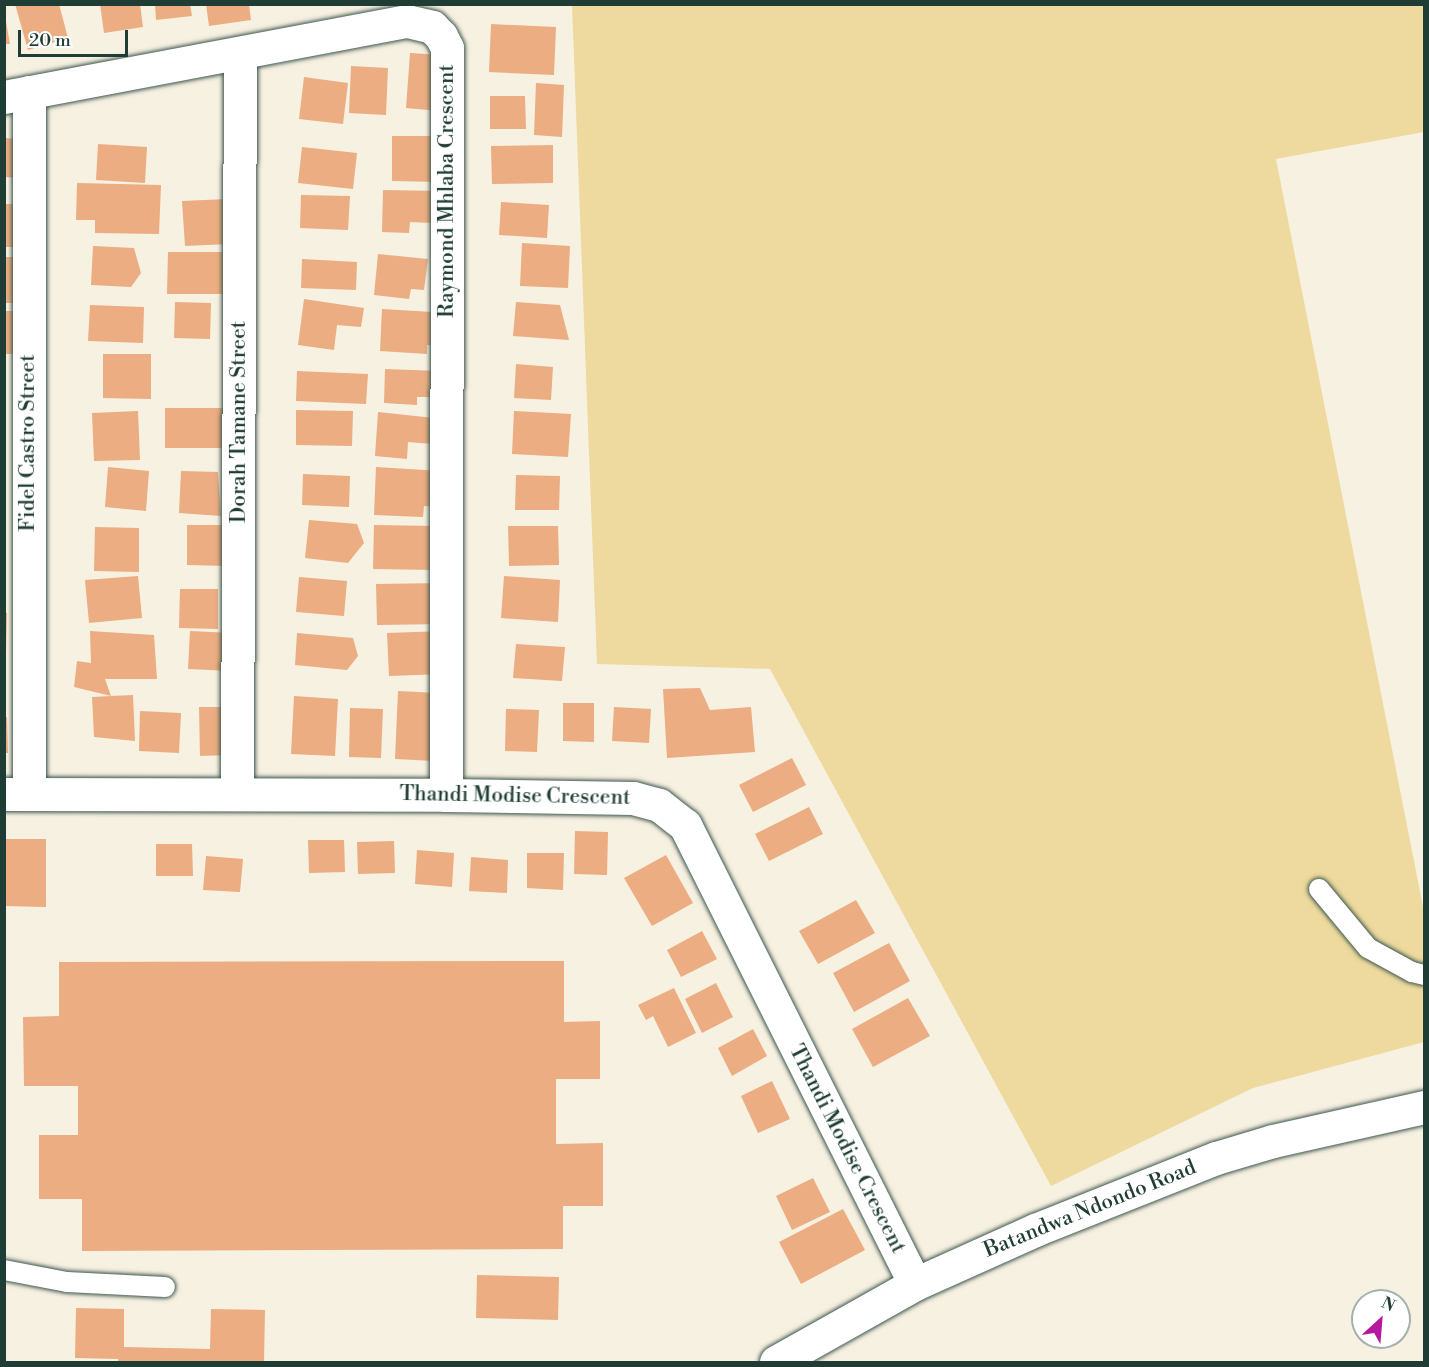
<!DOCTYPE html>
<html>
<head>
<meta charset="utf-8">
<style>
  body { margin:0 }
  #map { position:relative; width:1429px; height:1367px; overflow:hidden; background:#f7f1e2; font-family:"Libre Bodoni",serif }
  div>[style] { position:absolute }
  .sand>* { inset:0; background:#eeda9e }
  .building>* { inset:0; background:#ebad81 }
  .roads { filter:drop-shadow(0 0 2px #3f584e) drop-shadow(0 0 2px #3f584e) }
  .lane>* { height:20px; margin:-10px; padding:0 10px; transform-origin:10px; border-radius:10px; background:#fff }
  .street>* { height:33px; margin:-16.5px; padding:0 16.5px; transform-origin:16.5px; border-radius:16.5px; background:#fff }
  span { translate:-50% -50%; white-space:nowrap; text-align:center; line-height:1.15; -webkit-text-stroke:4.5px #fff; paint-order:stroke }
  .street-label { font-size:21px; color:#1f3d34 }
  .frame { position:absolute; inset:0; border:6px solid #1f3d34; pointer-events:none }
  .north { position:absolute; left:1351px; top:1289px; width:60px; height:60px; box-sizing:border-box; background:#fff; border:2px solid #a5b1ae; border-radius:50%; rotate:26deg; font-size:16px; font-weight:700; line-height:24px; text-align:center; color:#1f3d34 }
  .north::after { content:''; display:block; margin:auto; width:21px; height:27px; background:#b5179e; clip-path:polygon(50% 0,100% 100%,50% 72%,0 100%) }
  .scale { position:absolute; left:18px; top:30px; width:110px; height:27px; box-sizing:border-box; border:3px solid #1f3d34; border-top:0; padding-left:8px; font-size:18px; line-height:21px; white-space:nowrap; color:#1f3d34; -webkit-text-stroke:4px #fff; paint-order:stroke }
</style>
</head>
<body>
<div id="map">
  <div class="sand">
    <div style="clip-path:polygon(572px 5px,1424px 5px,1424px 132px,1276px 159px,1424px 912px,1424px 1042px,1253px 1088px,1051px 1186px,770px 669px,597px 664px)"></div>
  </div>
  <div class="building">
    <div style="clip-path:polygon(15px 4px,59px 4px,68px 38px,28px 50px)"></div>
    <div style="clip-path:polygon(100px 4px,140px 4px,143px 27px,104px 33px)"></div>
    <div style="clip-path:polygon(155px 4px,190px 4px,192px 16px,156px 20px)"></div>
    <div style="clip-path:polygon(206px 4px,249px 4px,251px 20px,209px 26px)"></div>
    <div style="clip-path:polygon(4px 10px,10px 44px,4px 44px)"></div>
    <div style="clip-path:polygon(491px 24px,556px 27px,554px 75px,489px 72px)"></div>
    <div style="clip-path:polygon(410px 53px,443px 55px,439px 111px,406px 108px)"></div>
    <div style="clip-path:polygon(351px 66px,388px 68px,386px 115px,349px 113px)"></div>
    <div style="clip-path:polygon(304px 77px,348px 83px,343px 124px,299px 119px)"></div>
    <div style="clip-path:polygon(536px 83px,564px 85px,562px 137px,534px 135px)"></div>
    <div style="clip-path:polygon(490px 96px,525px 96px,526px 129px,490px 129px)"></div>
    <div style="clip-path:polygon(392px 136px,441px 136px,440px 182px,392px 181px)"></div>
    <div style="clip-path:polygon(5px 138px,19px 139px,18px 178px,5px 177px)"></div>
    <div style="clip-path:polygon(98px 144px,147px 147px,145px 183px,96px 180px)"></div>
    <div style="clip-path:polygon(553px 145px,553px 183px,492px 184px,491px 146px)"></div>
    <div style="clip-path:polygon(302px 147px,357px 153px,353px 189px,298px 183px)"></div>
    <div style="clip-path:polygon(77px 183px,161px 185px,159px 234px,95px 233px,95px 220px,76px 220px)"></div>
    <div style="clip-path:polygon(383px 190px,441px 191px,432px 223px,410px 222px,409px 233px,382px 232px)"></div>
    <div style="clip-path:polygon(301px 195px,350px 196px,348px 230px,300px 228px)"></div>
    <div style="clip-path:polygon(227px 199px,229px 244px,185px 246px,182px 201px)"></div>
    <div style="clip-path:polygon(501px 202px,549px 205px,547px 238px,499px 235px)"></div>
    <div style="clip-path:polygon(4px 204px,18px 204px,17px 247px,4px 247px)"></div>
    <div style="clip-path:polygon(522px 243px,570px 246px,568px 288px,520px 286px)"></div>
    <div style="clip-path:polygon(93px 246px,134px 248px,141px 273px,131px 287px,91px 285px)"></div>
    <div style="clip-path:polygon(168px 252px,227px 252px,227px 294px,167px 294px)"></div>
    <div style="clip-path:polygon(378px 254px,428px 259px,424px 290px,411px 289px,409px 299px,374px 295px)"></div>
    <div style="clip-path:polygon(4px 257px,15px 257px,15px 303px,4px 303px)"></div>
    <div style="clip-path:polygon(302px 259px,357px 262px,356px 290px,301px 288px)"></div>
    <div style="clip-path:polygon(304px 299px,364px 308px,361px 327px,337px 325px,334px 350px,298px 345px)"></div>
    <div style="clip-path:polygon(175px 302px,211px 303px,210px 339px,174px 338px)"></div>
    <div style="clip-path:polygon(516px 302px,560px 305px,569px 340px,513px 336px)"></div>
    <div style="clip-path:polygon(90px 305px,144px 307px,143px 343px,88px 341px)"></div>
    <div style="clip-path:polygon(382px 309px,432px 312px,440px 346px,427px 345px,427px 354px,380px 351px)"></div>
    <div style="clip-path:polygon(4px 311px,19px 311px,18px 354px,4px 354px)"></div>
    <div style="clip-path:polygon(103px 354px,151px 354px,151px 399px,103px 398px)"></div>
    <div style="clip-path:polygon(516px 364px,553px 367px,551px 400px,514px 398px)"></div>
    <div style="clip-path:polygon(385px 369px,439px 371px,438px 397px,417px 397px,417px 405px,384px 403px)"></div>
    <div style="clip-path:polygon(297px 371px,368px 374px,366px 404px,296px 401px)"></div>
    <div style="clip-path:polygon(165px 408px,231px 408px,232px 448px,165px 448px)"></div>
    <div style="clip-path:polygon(296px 410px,353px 411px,352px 446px,296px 445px)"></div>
    <div style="clip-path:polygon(138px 411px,140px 460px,94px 461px,92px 413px)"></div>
    <div style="clip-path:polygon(514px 411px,571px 414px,568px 457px,512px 454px)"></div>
    <div style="clip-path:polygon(378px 412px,434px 418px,432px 444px,408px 442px,407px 459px,375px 456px)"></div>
    <div style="clip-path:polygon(108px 467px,149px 471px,146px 511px,105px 507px)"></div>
    <div style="clip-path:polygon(376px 467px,441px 471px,440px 507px,424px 506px,423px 517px,374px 515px)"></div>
    <div style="clip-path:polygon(181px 471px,218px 472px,221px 516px,179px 513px)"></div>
    <div style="clip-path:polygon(303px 474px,350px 476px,349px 507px,302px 505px)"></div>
    <div style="clip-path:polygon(516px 475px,560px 476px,559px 510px,515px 510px)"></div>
    <div style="clip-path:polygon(309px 520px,357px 524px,364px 543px,348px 563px,305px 558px)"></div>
    <div style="clip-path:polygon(187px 525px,229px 525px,229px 566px,187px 565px)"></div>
    <div style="clip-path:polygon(374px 525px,436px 526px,435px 570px,373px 569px)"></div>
    <div style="clip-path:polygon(508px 526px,558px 526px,559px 565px,509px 566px)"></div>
    <div style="clip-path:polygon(95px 527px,139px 528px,139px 572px,94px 571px)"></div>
    <div style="clip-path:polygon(138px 576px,142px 618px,89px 623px,85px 580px)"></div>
    <div style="clip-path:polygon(504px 576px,560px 580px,558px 622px,501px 618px)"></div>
    <div style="clip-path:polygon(299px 577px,347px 581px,344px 616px,296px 612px)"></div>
    <div style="clip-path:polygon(443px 583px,444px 624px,377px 625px,376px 584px)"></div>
    <div style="clip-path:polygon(180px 589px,218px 589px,218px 629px,179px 628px)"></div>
    <div style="clip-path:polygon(4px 613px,7px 613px,6px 654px,4px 654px)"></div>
    <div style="clip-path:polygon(90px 631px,154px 635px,157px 679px,105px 679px,111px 696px,133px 695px,135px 741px,94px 737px,92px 697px,111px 696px,74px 687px,77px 661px,91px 663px)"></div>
    <div style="clip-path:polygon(190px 631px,233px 633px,231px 671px,188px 669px)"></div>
    <div style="clip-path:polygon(444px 631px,445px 674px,389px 676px,387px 633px)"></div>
    <div style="clip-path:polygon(297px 633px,353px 638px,358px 656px,347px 670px,295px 665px)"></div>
    <div style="clip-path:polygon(516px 644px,565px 647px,562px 681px,513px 678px)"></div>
    <div style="clip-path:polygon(700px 688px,710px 710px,751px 707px,755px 752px,667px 758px,663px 689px)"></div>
    <div style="clip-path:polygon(398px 691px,438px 693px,434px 761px,395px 759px)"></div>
    <div style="clip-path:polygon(294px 696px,338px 699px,335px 756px,291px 754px)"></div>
    <div style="clip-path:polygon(563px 703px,594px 703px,594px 742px,563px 741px)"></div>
    <div style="clip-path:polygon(199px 707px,228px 707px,229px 755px,200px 756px)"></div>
    <div style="clip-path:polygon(614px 707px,651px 709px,649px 743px,612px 741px)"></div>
    <div style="clip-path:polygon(350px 708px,383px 709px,381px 758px,349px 757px)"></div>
    <div style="clip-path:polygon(506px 709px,539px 710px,537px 752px,505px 751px)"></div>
    <div style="clip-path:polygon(140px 711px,181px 713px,179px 753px,139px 751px)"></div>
    <div style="clip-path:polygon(4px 717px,7px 717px,8px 753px,4px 753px)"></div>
    <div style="clip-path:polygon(792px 758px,806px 785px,753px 812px,739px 785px)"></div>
    <div style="clip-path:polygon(809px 807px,823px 834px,769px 861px,755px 834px)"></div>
    <div style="clip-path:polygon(575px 831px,608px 832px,607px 875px,574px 874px)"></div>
    <div style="clip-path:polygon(4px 839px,46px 839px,46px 907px,4px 906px)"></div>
    <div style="clip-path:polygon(308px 840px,344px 840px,345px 872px,309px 873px)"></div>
    <div style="clip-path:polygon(394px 841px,395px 873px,358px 874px,357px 842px)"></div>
    <div style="clip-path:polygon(156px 844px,192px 844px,193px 876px,156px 876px)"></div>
    <div style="clip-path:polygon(417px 850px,454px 853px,452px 887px,415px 884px)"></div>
    <div style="clip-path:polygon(527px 853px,564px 853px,563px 890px,527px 888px)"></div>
    <div style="clip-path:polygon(666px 855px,693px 903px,652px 926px,624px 878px)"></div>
    <div style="clip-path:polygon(206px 856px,243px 859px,240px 892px,203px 890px)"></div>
    <div style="clip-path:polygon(471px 857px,508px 860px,507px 893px,469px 891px)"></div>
    <div style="clip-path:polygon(856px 900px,875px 933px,818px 964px,799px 931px)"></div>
    <div style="clip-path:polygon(702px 931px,717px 959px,681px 977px,667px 950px)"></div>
    <div style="clip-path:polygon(889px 943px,910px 981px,854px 1012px,833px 973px)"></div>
    <div style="clip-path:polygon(564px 961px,564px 1022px,600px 1021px,600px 1079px,556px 1079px,556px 1144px,603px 1143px,603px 1206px,563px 1206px,563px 1249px,82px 1251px,82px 1199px,39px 1199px,39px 1135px,78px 1135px,78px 1086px,24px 1086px,23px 1017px,59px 1016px,59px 962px)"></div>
    <div style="clip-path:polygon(716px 983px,733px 1017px,702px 1033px,685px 999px)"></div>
    <div style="clip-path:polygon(674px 988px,696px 1033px,668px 1047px,653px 1016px,646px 1020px,638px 1005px)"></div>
    <div style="clip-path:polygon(908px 998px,930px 1036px,873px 1067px,852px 1029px)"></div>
    <div style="clip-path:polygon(753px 1029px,767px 1056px,732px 1076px,718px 1048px)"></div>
    <div style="clip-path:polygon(772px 1081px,790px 1119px,758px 1133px,741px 1096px)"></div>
    <div style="clip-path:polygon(813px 1178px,830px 1212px,792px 1230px,776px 1196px)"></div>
    <div style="clip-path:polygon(843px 1209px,865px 1250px,801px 1284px,779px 1242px)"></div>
    <div style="clip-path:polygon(477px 1275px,559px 1277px,558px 1320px,476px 1318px)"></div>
    <div style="clip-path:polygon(76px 1308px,124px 1309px,124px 1347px,210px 1349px,211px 1309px,265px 1310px,264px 1362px,118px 1362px,118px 1359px,75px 1358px)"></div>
  </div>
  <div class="roads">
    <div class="lane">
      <div style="left:1319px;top:889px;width:77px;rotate:50.3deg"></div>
      <div style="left:1368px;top:948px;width:50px;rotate:28.6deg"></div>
      <div style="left:1412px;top:972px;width:12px;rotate:14deg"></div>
      <div style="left:4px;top:1270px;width:64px;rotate:10.8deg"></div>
      <div style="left:67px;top:1282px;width:98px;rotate:2.9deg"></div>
    </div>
    <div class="street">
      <div style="left:29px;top:92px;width:702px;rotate:90deg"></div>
      <div style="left:4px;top:97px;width:410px;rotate:-10.7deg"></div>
      <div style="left:407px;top:21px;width:26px;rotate:13deg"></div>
      <div style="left:432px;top:27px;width:13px;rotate:45deg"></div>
      <div style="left:441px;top:36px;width:13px;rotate:63deg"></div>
      <div style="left:447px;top:48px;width:747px;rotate:90.08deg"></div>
      <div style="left:237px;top:791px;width:738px;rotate:-89.77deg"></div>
      <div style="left:4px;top:794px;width:442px;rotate:0.1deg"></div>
      <div style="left:446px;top:795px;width:187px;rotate:0.9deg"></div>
      <div style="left:633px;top:798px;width:27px;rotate:15deg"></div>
      <div style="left:659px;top:805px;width:33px;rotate:38deg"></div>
      <div style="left:685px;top:825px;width:513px;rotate:63.39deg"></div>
      <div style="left:776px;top:1362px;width:159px;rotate:-29.3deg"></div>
      <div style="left:915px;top:1284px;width:132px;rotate:-24.2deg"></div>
      <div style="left:1035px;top:1230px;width:195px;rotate:-21.7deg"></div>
      <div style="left:1216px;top:1158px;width:59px;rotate:-16.6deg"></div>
      <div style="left:1273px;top:1141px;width:155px;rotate:-12.7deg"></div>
    </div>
  </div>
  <div class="street-label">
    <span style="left:447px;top:191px;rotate:-90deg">Raymond Mhlaba Crescent</span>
    <span style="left:239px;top:422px;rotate:-90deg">Dorah Tamane Street</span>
    <span style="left:28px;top:443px;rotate:-90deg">Fidel Castro Street</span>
    <span style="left:515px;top:796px;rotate:1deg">Thandi Modise Crescent</span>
    <span style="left:847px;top:1149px;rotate:63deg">Thandi Modise Crescent</span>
    <span style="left:1090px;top:1209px;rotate:-22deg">Batandwa Ndondo Road</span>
  </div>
  <div class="frame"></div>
  <div class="north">N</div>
  <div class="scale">20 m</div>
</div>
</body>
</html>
